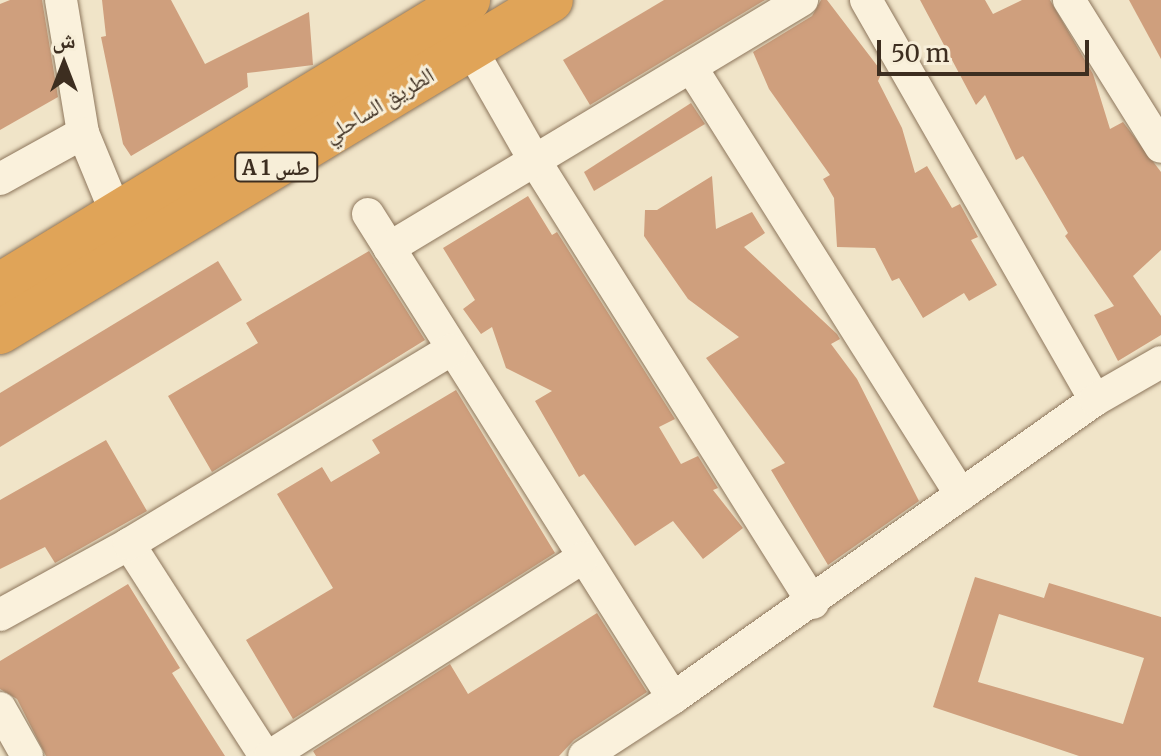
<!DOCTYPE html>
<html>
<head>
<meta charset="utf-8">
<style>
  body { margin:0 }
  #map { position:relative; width:1161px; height:756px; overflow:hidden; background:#f0e4c8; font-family:Merriweather,"Noto Naskh Arabic",serif }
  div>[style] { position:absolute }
  .building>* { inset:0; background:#cf9f7d }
  .roads { filter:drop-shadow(0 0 2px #8d765c) drop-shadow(0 0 2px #8d765c) }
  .street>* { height:32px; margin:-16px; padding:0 16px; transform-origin:16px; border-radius:16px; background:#faf1dc }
  .highway>* { height:44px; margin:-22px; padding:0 22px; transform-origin:22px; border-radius:22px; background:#e0a458 }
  span { translate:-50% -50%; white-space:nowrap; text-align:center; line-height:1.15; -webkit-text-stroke:6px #f7eed8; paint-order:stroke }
  .shield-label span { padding:2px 6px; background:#f7eed8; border:2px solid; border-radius:6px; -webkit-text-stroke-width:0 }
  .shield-label { font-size:20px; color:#3d2e20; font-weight:700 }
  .street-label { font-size:22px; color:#3d2e20 }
  .north { position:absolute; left:24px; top:24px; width:80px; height:80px; -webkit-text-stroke:6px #f7eed8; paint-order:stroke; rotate:0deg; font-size:22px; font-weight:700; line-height:32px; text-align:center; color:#3d2e20 }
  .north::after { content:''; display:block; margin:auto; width:28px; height:36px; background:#3d2e20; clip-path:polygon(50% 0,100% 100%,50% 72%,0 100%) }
  .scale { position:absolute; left:877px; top:40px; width:212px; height:36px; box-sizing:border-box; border:4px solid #3d2e20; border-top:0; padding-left:10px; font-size:24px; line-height:28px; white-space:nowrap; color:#3d2e20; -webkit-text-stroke:6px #f7eed8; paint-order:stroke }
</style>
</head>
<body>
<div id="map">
  <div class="building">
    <div style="clip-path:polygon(10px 0,42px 0,58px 97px,0 130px,0 4px)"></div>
    <div style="clip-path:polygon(102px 0,171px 0,205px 64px,309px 12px,313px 65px,247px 73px,248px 87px,131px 156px,123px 144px,101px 37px,106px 36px)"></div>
    <div style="clip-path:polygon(664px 0,765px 0,590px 105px,563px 60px)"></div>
    <div style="clip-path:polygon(821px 0,827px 0,882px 72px,878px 81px,902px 128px,915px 173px,927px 166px,952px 208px,960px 204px,978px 237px,971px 240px,997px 285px,969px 301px,964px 293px,923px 318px,899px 278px,892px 281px,875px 248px,837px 247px,834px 198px,823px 179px,830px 175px,769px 89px,753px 52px,812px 16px)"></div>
    <div style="clip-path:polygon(920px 0,985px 0,993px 14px,1022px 0,1050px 0,1093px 74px,1110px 129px,1123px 122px,1161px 172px,1161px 250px,1133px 276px,1161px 316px,1161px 335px,1118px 361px,1094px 315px,1114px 306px,1065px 236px,1068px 233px,1023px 156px,1016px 160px,985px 95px,976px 105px)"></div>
    <div style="clip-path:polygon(1129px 0,1161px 0,1161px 59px)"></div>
    <div style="clip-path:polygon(691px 103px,705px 124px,594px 191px,584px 172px)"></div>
    <div style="clip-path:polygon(712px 176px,716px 229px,752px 212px,765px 233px,744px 247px,837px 334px,840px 339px,831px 344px,857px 379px,919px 501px,828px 565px,771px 470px,785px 463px,706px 358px,739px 337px,688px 299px,644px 236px,645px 210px,657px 210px)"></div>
    <div style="clip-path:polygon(528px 196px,552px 235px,557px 232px,675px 419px,659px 427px,681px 464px,698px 456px,718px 488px,713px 490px,743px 528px,703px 559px,673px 521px,635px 546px,584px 474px,579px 477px,535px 401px,552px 391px,506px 368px,492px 327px,481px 334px,463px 309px,475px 300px,443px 248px)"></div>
    <div style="clip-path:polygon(369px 251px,425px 340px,212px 472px,168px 396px,258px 343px,246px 323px)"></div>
    <div style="clip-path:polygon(218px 261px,242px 300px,0 447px,0 393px)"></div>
    <div style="clip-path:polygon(456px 390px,555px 553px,293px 719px,246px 640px,333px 588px,277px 494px,322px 467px,331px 482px,380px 453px,372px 440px)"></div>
    <div style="clip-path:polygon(106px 440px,147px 511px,55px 563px,45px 547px,0 569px,0 500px)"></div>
    <div style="clip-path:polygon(evenodd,975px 577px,1044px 598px,1049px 583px,1161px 617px,1161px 756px,1079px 756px,933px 707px,975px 577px,999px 614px,1144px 658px,1123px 724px,978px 682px,999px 614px)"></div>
    <div style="clip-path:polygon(128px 584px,180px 668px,172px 673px,225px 756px,46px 756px,17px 699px,0 689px,0 661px)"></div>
    <div style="clip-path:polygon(597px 613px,647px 692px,574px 740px,559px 756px,316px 756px,313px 751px,450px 664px,468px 694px)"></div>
  </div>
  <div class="roads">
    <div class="street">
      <div style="left:61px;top:0;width:135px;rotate:80.6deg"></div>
      <div style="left:83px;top:133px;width:110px;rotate:67.6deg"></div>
      <div style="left:866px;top:0;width:461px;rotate:60.2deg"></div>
      <div style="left:1069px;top:0;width:173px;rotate:58deg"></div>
      <div style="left:471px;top:49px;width:129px;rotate:60.3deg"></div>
      <div style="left:535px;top:161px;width:522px;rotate:57.83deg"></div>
      <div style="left:691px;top:67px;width:506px;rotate:57.75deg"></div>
      <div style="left:0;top:179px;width:95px;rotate:-29deg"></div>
      <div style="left:368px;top:214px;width:572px;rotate:57.78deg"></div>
      <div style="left:673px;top:698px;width:106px;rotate:146.9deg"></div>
      <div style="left:389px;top:248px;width:482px;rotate:-31deg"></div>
      <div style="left:129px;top:544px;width:252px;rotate:57.3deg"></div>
      <div style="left:0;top:615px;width:147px;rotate:-28.8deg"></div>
      <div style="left:129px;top:544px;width:376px;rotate:-31.1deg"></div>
      <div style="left:673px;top:698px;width:517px;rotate:-35.23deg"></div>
      <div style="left:1095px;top:400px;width:76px;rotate:-29.9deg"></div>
      <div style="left:0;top:708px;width:55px;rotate:60.6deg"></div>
      <div style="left:270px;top:756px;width:370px;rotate:-32.4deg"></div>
    </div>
    <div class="highway">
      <div style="left:0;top:285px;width:548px;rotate:-31.34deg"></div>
      <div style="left:0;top:332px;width:643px;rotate:-31.07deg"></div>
    </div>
  </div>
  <div class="shield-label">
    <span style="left:276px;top:167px">A 1 طس</span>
  </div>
  <div class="street-label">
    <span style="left:379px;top:105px;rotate:-31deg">الطريق الساحلي</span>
  </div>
  <div class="north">ش</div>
  <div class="scale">50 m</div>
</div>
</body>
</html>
